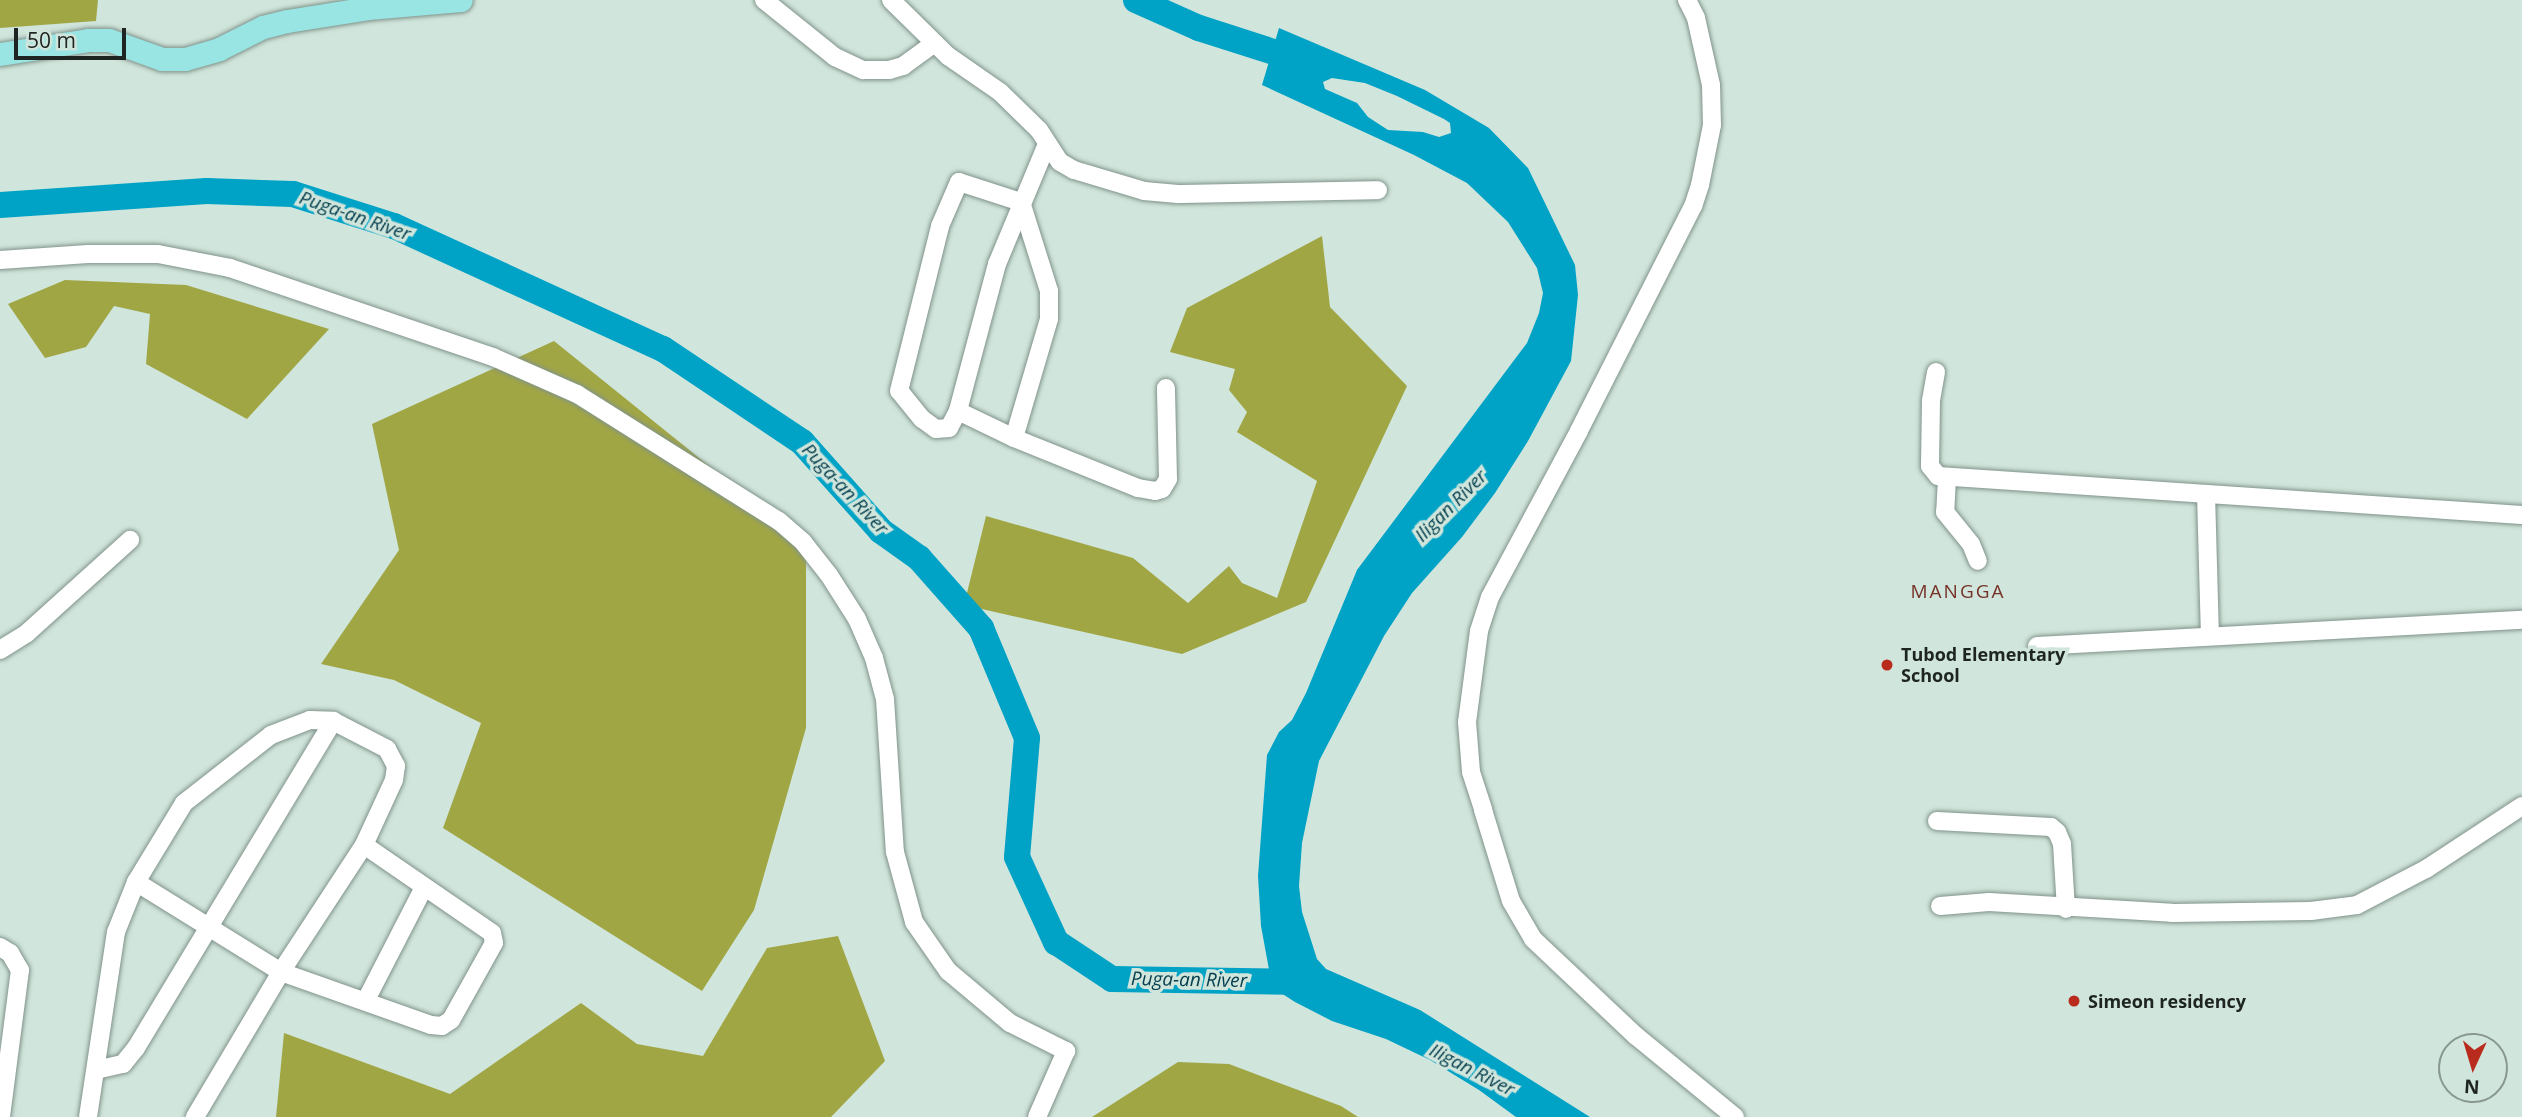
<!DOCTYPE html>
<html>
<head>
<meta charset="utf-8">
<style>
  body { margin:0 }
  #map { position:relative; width:2522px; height:1117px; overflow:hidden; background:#d0e5db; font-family:"Open Sans",sans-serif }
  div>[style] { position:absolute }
  .forest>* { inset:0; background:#a1a645 }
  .water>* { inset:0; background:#00a2c6 }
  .river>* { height:26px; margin:-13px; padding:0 13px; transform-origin:13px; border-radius:13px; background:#00a2c6 }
  .roads { filter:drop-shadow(0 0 2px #80938b) drop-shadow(0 0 2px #80938b) }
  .minor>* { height:18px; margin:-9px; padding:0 9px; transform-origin:9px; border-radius:9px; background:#fff }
  .major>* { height:23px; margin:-11.5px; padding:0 11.5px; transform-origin:11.5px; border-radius:11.5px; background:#98e5e4 }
  .dots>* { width:19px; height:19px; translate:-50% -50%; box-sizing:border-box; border:4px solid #d0e5db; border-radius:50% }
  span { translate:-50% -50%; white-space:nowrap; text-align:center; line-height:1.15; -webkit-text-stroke:7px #d0e5db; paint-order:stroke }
  .poi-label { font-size:18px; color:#1d2421; font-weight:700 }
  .left { translate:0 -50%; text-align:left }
  .water-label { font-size:19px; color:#074150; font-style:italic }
  .neighbourhood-label { font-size:19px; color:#773228; letter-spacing:2px }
  .north { position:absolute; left:2438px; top:1033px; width:70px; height:70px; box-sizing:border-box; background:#d0e5db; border:2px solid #889891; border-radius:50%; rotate:184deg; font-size:19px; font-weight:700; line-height:28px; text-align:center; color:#1d2421 }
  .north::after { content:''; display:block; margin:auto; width:24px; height:32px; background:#b92c1d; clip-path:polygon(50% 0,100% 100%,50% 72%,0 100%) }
  .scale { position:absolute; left:14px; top:28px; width:112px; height:32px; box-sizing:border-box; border:4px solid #1d2421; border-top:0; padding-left:9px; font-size:21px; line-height:24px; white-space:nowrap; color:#1d2421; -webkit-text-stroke:5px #d0e5db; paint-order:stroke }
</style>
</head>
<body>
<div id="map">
  <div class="forest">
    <div style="clip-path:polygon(0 0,98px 0,96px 21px,0 28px)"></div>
    <div style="clip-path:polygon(1322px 236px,1330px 307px,1407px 386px,1306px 602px,1182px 654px,964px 605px,986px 516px,1133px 558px,1188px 603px,1229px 566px,1242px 583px,1277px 598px,1317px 481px,1237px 432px,1247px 412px,1229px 390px,1235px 369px,1170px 352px,1187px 308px)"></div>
    <div style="clip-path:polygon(65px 280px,186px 285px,329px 329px,247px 419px,146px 364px,150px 314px,114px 306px,86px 347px,45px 358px,8px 304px)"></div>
    <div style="clip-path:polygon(554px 341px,806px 544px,806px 728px,754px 910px,702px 991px,443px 828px,481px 723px,394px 680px,321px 664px,399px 550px,372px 424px)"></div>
    <div style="clip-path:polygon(838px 936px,885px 1061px,831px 1117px,276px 1117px,284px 1033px,450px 1094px,581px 1003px,637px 1044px,703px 1056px,767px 948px)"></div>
    <div style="clip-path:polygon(1178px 1062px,1229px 1064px,1341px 1106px,1358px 1117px,1092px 1117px)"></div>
  </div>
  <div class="water">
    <div style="clip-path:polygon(evenodd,1279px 28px,1425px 90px,1489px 128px,1528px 168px,1575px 265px,1578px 295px,1571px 361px,1528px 441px,1495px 493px,1462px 537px,1412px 593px,1384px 636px,1319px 761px,1302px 843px,1299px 886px,1302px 912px,1317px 959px,1326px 969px,1420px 1010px,1590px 1117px,1516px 1117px,1479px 1090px,1430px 1060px,1386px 1039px,1332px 1021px,1295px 1002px,1281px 993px,1270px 975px,1261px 926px,1258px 876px,1267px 755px,1279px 732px,1292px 720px,1306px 693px,1357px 570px,1527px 343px,1539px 313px,1543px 293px,1537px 268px,1508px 222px,1467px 183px,1414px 155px,1262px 85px,1279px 28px,1332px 78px,1365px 83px,1397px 96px,1444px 119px,1450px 123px,1451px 133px,1439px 137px,1423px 132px,1388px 130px,1368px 117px,1357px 103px,1325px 89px,1323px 82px,1332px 78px)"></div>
  </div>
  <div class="river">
    <div style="left:1136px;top:0;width:69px;rotate:24deg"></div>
    <div style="left:1199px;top:28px;width:108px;rotate:17.8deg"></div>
    <div style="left:0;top:205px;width:207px;rotate:-3.9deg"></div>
    <div style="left:207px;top:191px;width:86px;rotate:2deg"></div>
    <div style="left:293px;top:194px;width:106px;rotate:17.6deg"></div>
    <div style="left:394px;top:226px;width:296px;rotate:24.6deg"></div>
    <div style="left:663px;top:349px;width:167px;rotate:33.8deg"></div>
    <div style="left:802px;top:442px;width:119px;rotate:48.4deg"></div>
    <div style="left:881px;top:531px;width:47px;rotate:35.4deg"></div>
    <div style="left:919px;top:558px;width:94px;rotate:48.5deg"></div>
    <div style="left:981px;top:628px;width:119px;rotate:67.3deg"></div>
    <div style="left:1027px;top:738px;width:119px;rotate:94.8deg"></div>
    <div style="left:1017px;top:857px;width:94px;rotate:65.4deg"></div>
    <div style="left:1056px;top:942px;width:67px;rotate:33.5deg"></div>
    <div style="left:1112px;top:979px;width:196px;rotate:0.9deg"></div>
  </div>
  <div class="roads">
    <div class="minor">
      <div style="left:764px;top:0;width:91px;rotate:38.8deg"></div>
      <div style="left:835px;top:57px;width:31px;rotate:25deg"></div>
      <div style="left:863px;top:70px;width:26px"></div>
      <div style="left:889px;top:70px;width:15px;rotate:-16deg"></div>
      <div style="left:903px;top:66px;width:39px;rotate:-36deg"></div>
      <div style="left:891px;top:0;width:80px;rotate:44.5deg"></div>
      <div style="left:948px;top:56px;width:63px;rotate:34.7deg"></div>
      <div style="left:1000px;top:92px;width:54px;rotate:44.3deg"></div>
      <div style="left:1039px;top:130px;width:38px;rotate:57deg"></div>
      <div style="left:1060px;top:162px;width:16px;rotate:30deg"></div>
      <div style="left:1074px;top:170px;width:73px;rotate:16.7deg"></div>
      <div style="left:1144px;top:191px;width:34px;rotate:5deg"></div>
      <div style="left:1178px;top:194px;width:200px;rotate:-1.1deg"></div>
      <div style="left:1687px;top:0;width:20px;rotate:63deg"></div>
      <div style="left:1696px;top:18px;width:69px;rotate:77.4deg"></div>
      <div style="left:1711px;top:85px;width:40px;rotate:88.6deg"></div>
      <div style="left:1712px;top:125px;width:61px;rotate:101.3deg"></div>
      <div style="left:1700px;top:185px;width:22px;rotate:108deg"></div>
      <div style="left:1693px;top:206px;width:252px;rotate:116.9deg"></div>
      <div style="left:1579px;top:431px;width:188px;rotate:118.2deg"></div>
      <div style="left:1490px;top:597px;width:36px;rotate:108deg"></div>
      <div style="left:1479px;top:631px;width:92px;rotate:97.5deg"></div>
      <div style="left:1467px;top:722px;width:50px;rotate:85.4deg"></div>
      <div style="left:1471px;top:772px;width:40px;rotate:72deg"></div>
      <div style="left:1483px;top:810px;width:95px;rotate:72.9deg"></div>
      <div style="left:1511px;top:901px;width:44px;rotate:59.9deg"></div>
      <div style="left:1533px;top:939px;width:141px;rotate:43.3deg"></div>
      <div style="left:1636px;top:1036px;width:128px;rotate:39.3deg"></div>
      <div style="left:1047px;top:144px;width:130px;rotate:112.6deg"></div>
      <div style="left:997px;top:264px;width:152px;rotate:104.9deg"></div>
      <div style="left:958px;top:411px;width:62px;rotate:25.7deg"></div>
      <div style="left:1014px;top:438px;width:134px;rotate:22deg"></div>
      <div style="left:1138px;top:488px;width:17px;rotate:10deg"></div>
      <div style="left:1155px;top:491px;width:7px;rotate:-16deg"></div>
      <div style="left:1162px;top:489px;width:12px;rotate:-59deg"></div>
      <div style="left:1168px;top:479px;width:91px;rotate:-91.3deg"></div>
      <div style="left:0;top:260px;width:88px;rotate:-3.9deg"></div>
      <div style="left:88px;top:254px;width:70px"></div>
      <div style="left:158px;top:254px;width:73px;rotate:11deg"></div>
      <div style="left:230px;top:268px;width:278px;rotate:18.7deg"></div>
      <div style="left:493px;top:357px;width:92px;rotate:23.8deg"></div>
      <div style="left:577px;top:394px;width:239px;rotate:32.2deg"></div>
      <div style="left:779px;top:521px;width:32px;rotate:41deg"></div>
      <div style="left:803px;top:542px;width:42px;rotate:51.8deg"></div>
      <div style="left:829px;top:575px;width:52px;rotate:57.5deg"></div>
      <div style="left:857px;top:619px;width:43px;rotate:66.4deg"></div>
      <div style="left:874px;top:658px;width:42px;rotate:75deg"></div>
      <div style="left:885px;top:699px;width:153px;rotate:86.3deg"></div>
      <div style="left:895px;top:852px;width:73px;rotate:74.8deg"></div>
      <div style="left:914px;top:922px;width:60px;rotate:55.2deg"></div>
      <div style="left:948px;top:971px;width:81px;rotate:40deg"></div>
      <div style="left:1010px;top:1023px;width:63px;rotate:26.6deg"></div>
      <div style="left:1066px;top:1051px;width:72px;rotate:113.7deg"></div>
      <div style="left:1936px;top:372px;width:29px;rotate:100deg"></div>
      <div style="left:1931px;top:401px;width:65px;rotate:90.9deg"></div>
      <div style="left:1930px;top:466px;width:13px;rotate:51deg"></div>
      <div style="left:1938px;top:476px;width:585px;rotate:3.82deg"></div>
      <div style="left:958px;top:411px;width:19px;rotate:118deg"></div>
      <div style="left:949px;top:428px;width:13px;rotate:176deg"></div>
      <div style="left:936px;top:429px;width:17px;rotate:-144deg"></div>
      <div style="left:922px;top:419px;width:36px;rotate:-129deg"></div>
      <div style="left:899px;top:391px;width:170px;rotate:-76deg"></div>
      <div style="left:940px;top:226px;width:48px;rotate:-66.6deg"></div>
      <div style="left:959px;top:182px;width:65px;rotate:17.9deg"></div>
      <div style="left:1021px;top:202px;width:93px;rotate:72.5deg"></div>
      <div style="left:1049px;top:291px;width:28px;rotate:90deg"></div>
      <div style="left:1049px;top:319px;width:124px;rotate:106.4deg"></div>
      <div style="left:1947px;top:478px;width:34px;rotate:93deg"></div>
      <div style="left:1945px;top:512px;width:41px;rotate:50.9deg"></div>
      <div style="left:1971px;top:544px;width:18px;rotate:68deg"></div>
      <div style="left:2206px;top:494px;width:142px;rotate:88.4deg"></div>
      <div style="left:2037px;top:646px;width:486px;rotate:-3.1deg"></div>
      <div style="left:0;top:650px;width:32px;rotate:-32deg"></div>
      <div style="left:27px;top:633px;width:139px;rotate:-42.1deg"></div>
      <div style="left:1937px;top:821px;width:114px;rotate:3deg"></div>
      <div style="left:2051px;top:827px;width:8px;rotate:40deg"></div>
      <div style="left:2057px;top:832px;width:13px;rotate:67deg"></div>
      <div style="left:2062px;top:844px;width:65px;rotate:86.5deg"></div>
      <div style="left:136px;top:882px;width:171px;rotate:31.8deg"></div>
      <div style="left:281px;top:972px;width:159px;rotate:19.5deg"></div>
      <div style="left:431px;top:1025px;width:11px;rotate:5deg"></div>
      <div style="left:442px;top:1026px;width:11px;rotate:-34deg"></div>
      <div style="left:451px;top:1020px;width:88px;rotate:-60.8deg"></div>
      <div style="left:494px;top:943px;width:10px;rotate:-101deg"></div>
      <div style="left:492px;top:933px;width:155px;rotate:-145.5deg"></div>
      <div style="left:1940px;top:906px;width:49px;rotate:-4.7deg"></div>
      <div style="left:1989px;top:902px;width:183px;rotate:3.4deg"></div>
      <div style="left:2172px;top:913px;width:139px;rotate:-0.8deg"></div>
      <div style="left:2311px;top:911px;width:46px;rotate:-7.4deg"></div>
      <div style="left:2357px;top:905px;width:78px;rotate:-27.6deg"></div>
      <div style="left:2426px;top:869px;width:115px;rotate:-33.3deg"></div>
      <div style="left:0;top:947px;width:12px;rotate:31deg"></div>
      <div style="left:10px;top:953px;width:20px;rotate:60deg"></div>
      <div style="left:20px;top:970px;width:148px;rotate:97.4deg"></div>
      <div style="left:366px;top:1000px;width:127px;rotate:-62.8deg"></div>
      <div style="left:96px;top:1070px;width:28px;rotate:-13deg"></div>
      <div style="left:123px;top:1064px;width:21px;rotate:-51deg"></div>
      <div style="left:136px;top:1048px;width:382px;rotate:-58.9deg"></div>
      <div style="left:88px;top:1117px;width:187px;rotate:-81.4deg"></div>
      <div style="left:116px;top:932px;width:54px;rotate:-68.2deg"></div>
      <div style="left:136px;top:882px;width:92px;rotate:-58.7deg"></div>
      <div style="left:184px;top:803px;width:110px;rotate:-38deg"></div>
      <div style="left:271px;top:735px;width:42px;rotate:-21deg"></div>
      <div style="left:310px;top:720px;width:23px;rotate:2deg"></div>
      <div style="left:333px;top:721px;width:61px;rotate:27.4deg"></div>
      <div style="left:387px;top:749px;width:19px;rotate:62deg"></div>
      <div style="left:396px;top:766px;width:14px;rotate:98deg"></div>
      <div style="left:394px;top:780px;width:72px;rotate:114.8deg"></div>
      <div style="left:364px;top:845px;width:152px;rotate:123.2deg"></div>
      <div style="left:281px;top:972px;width:169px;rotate:120.7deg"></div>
    </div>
    <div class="major">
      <div style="left:0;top:54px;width:89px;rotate:-9deg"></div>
      <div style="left:88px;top:40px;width:21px"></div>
      <div style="left:109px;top:40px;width:56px;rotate:19.7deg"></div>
      <div style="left:162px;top:59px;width:23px"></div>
      <div style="left:185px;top:59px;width:35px;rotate:-16deg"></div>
      <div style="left:219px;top:49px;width:49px;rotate:-26.6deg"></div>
      <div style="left:263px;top:27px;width:25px;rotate:-14deg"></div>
      <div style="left:287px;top:21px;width:82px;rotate:-9.1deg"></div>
      <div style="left:368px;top:8px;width:93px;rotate:-4.9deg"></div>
    </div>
  </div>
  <div class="dots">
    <div style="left:1887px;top:665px;background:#b92c1d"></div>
    <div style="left:2074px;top:1001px;background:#b92c1d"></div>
  </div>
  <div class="poi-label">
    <span class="left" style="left:1901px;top:665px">Tubod Elementary<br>School</span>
    <span class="left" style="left:2088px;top:1001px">Simeon residency</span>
  </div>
  <div class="water-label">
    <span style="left:355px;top:216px;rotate:19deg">Puga-an River</span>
    <span style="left:845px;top:489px;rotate:47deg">Puga-an River</span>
    <span style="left:1451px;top:506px;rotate:-45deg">Iligan River</span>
    <span style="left:1189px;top:980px;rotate:1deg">Puga-an River</span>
    <span style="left:1472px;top:1070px;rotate:27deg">Iligan River</span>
  </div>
  <div class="neighbourhood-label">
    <span style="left:1958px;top:592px">MANGGA</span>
  </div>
  <div class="north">N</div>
  <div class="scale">50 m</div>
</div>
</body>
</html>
